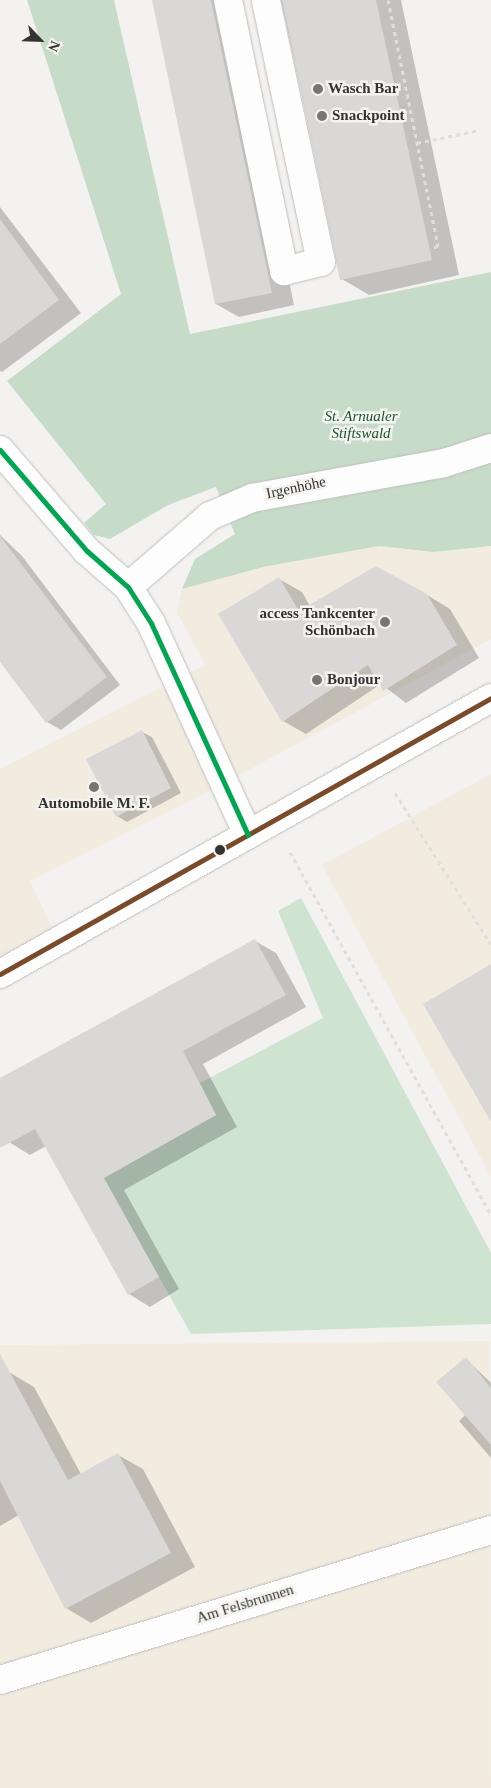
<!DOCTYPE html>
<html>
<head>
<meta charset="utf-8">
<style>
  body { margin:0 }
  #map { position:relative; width:491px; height:1788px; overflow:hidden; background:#f3f2f0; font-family:"Times New Roman",serif }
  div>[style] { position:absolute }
  .commercial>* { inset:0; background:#f2ece0 }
  .green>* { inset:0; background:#cee3d0 }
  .forest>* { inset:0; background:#c6dcc8 }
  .shadow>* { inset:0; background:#0003 }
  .building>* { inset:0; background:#d9d8d6 }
  .path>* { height:3px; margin-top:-1.5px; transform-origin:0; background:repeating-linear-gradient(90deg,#dfdedd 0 4px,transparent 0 8px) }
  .roads { filter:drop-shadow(0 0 1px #bfbebc) drop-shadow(0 0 1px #bfbebc) }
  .minor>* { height:28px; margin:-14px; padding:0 14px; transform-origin:14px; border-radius:14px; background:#fdfdfd }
  .major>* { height:28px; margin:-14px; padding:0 14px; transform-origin:14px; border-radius:14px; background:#fdfdfd }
  .bus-1>* { height:5px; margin:-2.5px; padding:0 2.5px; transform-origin:2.5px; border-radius:2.5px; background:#7a4b2a }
  .bus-2>* { height:5px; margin:-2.5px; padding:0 2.5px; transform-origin:2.5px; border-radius:2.5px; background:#00a651 }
  .dots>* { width:14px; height:14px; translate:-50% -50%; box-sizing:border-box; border:2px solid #f4f3ef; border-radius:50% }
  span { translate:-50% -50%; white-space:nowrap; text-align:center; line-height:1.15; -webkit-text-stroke:5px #f4f3ef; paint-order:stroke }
  .poi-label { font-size:15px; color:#333332; font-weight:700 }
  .left { translate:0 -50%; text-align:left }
  .right { translate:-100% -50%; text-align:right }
  .park-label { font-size:15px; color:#1a562b; font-style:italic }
  .street-label { font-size:15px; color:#333332 }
  .north { position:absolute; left:15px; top:15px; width:50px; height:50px; -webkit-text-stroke:4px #f4f3ef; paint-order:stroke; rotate:114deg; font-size:14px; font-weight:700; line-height:20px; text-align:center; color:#333332 }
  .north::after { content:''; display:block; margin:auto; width:18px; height:22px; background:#333332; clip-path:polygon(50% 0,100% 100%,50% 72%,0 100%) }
</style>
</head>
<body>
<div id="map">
  <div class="commercial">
    <div style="clip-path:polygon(380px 546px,434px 552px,491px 546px,491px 639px,206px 793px,30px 881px,58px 941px,0 974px,0 769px,205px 665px,177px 612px,182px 589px,263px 567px)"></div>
    <div style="clip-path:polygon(491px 774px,491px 1177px,322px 865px)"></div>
    <div style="clip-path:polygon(490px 1341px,491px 1788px,0 1788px,0 1345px)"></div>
  </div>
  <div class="green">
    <div style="clip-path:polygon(301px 898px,491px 1253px,491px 1324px,191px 1334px,100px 1172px,138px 1159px,216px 1115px,200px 1083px,323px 1018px,278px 911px)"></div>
  </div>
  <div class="forest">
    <div style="clip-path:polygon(27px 0,114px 0,190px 334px,491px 272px,491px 546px,434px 552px,379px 546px,263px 567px,182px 589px,195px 559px,235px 534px,216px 487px,168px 505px,110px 539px,94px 535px,84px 523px,106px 504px,7px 381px,121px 294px)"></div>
  </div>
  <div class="shadow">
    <div style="clip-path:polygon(154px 0,231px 0,294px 305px,239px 317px,216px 304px)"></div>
    <div style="clip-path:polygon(281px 0,401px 0,459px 275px,369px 295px,342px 279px)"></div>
    <div style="clip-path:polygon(0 207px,81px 313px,2px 372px,0 371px)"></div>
    <div style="clip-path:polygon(0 535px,22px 556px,120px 685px,61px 730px,47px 722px,0 659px)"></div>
    <div style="clip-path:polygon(279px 579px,302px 592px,310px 606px,427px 595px,450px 609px,479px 658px,406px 703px,381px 684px,306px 734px,283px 721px)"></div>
    <div style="clip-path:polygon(142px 732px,152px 737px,181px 793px,127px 822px,117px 816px)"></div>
    <div style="clip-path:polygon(255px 941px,276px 953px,306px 1007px,203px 1064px,237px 1127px,124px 1190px,179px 1289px,150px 1307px,129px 1294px,46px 1146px,30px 1155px,9px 1142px,0 1125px,0 1079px)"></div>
    <div style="clip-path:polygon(466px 1359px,491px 1383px,491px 1458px,459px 1421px,466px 1414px)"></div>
    <div style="clip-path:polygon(9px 1372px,34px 1387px,81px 1474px,118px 1455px,143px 1469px,195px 1567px,91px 1623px,66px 1608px,19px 1515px,0 1526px,0 1378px)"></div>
  </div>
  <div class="building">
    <div style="clip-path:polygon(152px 0,211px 0,272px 293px,215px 304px)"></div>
    <div style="clip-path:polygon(282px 0,376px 0,432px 260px,340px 280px)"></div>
    <div style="clip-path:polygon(0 219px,59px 300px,0 344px)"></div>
    <div style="clip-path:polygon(0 536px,107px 677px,46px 723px,0 662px)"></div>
    <div style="clip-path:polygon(376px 566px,427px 594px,457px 645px,383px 691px,368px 665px,282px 722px,218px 614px,279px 577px,299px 611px)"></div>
    <div style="clip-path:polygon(142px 730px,171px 788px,116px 817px,86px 759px)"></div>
    <div style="clip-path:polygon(255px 939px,286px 995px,183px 1051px,216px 1115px,104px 1178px,159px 1277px,128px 1295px,35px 1129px,0 1148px,0 1078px)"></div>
    <div style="clip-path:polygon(491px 964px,491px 1122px,423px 1004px)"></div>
    <div style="clip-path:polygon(0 1354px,68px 1480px,118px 1453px,171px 1553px,65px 1609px,0 1481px)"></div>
    <div style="clip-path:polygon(466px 1357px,491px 1388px,491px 1445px,436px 1382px)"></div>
  </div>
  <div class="path">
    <div style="left:388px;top:0;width:251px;rotate:78.5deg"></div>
    <div style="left:438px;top:246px;width:8px;rotate:166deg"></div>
    <div style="left:417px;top:143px;width:64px;rotate:-11.7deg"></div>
    <div style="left:395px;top:793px;width:179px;rotate:57.6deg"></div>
    <div style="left:290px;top:852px;width:414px;rotate:61deg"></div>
  </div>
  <div class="roads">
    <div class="minor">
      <div style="left:228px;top:0;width:277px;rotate:78.3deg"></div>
      <div style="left:284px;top:271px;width:38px;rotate:-14deg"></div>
      <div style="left:321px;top:262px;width:268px;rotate:-101.9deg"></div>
      <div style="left:0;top:450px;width:133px;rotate:49.3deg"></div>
      <div style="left:87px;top:551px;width:55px;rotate:41.3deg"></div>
      <div style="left:128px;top:587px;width:43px;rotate:57.4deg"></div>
      <div style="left:151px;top:623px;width:233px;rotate:65.4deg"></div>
      <div style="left:128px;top:587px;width:108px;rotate:-40.9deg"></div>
      <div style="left:210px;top:516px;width:46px;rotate:-23.2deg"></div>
      <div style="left:252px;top:498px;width:195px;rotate:-10.3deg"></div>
      <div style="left:444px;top:463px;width:49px;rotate:-17.7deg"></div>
      <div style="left:0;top:1680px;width:513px;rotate:-16.99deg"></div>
    </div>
    <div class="major">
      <div style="left:0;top:974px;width:563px;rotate:-29.34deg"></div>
    </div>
  </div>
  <div class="bus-1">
    <div style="left:0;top:974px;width:563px;rotate:-29.34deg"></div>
  </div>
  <div class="bus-2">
    <div style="left:0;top:450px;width:133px;rotate:49.3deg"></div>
    <div style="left:87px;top:551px;width:55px;rotate:41.3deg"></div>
    <div style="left:128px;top:587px;width:43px;rotate:57.4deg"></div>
    <div style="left:151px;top:623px;width:233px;rotate:65.4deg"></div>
  </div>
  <div class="dots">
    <div style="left:318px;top:89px;background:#767674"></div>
    <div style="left:322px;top:116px;background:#767674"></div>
    <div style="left:385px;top:622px;background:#767674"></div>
    <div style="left:317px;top:680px;background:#767674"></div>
    <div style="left:94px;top:787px;background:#767674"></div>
    <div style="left:220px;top:850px;background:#333332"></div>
  </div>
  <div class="poi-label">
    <span class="left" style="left:328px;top:89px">Wasch Bar</span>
    <span class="left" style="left:332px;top:116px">Snackpoint</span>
    <span class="right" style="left:375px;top:622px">access Tankcenter<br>Schönbach</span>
    <span class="left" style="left:327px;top:680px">Bonjour</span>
    <span style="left:94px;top:804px">Automobile M. F.</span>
  </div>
  <div class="park-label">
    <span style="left:361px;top:425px">St. Arnualer<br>Stiftswald</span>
  </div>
  <div class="street-label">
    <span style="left:296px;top:488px;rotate:-12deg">Irgenhöhe</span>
    <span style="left:245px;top:1604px;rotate:-17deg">Am Felsbrunnen</span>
  </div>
  <div class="north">N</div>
</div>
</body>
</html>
